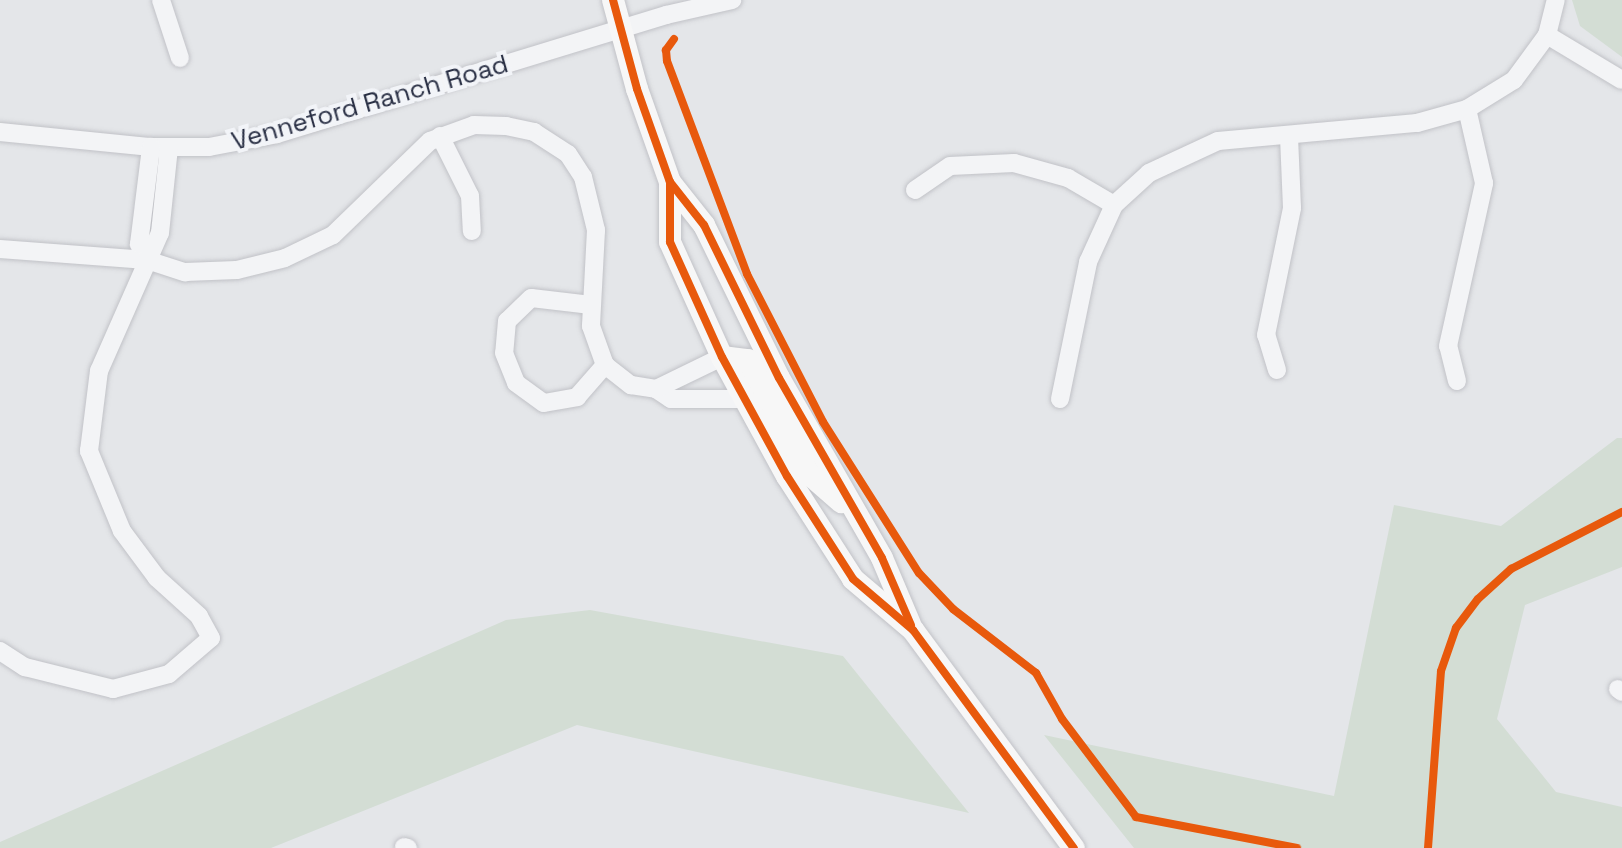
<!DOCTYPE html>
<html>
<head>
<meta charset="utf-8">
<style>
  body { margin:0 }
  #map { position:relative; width:1622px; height:848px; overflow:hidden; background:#e4e6e9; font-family:"Space Grotesk",sans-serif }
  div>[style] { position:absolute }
  .green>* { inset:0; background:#d3ddd4 }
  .roads { filter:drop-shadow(0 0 2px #c1c2c7) drop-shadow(0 0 2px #c1c2c7) }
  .minor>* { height:18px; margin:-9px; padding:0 9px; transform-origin:9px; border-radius:9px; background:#f3f4f6 }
  .major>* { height:22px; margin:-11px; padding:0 11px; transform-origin:11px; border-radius:11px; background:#f7f7f7 }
  .cycleway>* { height:8px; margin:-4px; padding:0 4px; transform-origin:4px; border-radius:4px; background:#e8590c }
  span { translate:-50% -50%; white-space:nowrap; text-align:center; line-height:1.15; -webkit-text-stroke:8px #f2f4f8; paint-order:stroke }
  .street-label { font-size:26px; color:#292f44 }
</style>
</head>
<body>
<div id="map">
  <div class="green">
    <div style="clip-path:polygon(1572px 0,1622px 0,1622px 57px,1580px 26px)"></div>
    <div style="clip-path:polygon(1617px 438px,1622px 438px,1622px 567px,1525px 605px,1497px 719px,1556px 792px,1622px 807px,1622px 848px,1134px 848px,1044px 735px,1334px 796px,1394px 505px,1501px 526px)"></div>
    <div style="clip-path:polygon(590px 610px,843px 656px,969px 813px,577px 725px,271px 848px,0 848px,0 842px,506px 620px)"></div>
  </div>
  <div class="roads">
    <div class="minor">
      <div style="left:161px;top:0;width:61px;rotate:71.9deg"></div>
      <div style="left:1547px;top:35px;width:87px;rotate:31deg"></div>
      <div style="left:0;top:132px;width:152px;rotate:5.7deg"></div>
      <div style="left:151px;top:147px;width:58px"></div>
      <div style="left:209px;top:147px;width:69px;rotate:-10.8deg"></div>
      <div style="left:277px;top:134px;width:407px;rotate:-17deg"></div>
      <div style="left:666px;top:15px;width:68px;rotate:-12.8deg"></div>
      <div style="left:440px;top:136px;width:67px;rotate:63.4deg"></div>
      <div style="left:470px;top:196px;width:35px;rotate:87deg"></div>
      <div style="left:915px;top:190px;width:42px;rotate:-34.4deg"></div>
      <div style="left:950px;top:166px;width:64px;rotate:-2.7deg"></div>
      <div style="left:1014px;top:163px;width:56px;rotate:15.5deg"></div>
      <div style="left:1068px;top:178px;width:53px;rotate:30.4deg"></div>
      <div style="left:0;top:249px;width:147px;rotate:4.3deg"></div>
      <div style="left:147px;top:260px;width:40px;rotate:18deg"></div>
      <div style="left:185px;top:272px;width:52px;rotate:-2.2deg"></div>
      <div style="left:237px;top:270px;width:49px;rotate:-14deg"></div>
      <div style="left:285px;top:258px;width:53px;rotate:-25.6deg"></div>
      <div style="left:333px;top:235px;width:135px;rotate:-44.1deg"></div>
      <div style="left:430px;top:141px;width:47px;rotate:-20deg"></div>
      <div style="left:474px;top:125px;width:32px;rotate:2deg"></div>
      <div style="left:506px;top:126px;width:29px;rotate:12deg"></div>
      <div style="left:534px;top:132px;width:40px;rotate:32.9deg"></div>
      <div style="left:568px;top:154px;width:27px;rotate:57deg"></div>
      <div style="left:583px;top:177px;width:55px;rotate:76.2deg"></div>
      <div style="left:596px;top:230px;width:96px;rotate:93deg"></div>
      <div style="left:591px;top:326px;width:41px;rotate:70.3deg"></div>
      <div style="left:605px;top:365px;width:33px;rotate:38deg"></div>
      <div style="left:631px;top:385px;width:25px;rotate:9deg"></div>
      <div style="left:656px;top:389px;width:18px;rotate:34deg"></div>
      <div style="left:671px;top:399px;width:73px"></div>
      <div style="left:147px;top:260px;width:18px;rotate:-117deg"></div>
      <div style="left:139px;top:244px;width:98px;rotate:-82.9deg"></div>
      <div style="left:591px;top:305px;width:60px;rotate:-173.3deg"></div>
      <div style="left:531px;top:298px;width:33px;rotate:136deg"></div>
      <div style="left:507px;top:321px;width:32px;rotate:95deg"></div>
      <div style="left:504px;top:353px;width:32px;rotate:68deg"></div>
      <div style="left:516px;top:383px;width:34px;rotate:36deg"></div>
      <div style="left:544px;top:403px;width:34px;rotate:-10deg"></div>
      <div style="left:577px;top:397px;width:43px;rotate:-48.8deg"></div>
      <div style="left:1277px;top:370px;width:37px;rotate:-107deg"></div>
      <div style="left:1266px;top:335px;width:130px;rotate:-78.4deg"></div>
      <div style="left:1292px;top:208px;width:73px;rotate:-92.4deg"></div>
      <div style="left:1457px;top:381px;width:36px;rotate:-104deg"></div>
      <div style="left:1448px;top:346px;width:167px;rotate:-77.5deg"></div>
      <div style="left:1484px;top:183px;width:76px;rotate:-102.9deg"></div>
      <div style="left:656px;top:389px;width:73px;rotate:-25.9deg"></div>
      <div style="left:1060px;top:399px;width:140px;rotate:-78.4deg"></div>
      <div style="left:1088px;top:262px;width:63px;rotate:-65.5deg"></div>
      <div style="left:1114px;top:205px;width:47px;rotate:-42.4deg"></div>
      <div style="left:1149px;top:173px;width:76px;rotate:-24.9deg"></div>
      <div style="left:1218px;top:141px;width:200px;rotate:-5.2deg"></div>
      <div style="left:1417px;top:123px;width:52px;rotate:-15.6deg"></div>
      <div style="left:1467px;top:109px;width:55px;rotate:-31.7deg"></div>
      <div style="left:1514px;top:80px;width:56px;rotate:-53.7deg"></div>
      <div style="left:1547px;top:35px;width:36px;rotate:-76deg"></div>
      <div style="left:0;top:651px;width:30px;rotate:33deg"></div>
      <div style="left:25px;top:667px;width:91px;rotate:14deg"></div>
      <div style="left:113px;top:689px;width:58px;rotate:-15deg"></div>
      <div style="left:169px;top:674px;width:55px;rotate:-40.6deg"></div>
      <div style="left:211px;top:638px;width:25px;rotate:-119deg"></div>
      <div style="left:199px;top:616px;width:57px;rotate:-137.9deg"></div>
      <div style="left:157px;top:578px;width:59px;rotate:-126.7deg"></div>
      <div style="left:122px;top:531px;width:87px;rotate:-112.4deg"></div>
      <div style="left:89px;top:451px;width:81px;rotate:-82.9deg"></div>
      <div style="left:99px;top:371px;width:151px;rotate:-66.2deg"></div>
      <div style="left:160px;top:233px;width:86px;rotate:-84deg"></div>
      <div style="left:1618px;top:689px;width:5px;rotate:37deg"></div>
      <div style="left:404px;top:847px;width:4px;rotate:14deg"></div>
    </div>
    <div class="major">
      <div style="left:613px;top:0;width:92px;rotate:74.9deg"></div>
      <div style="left:637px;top:89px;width:99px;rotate:70.5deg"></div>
      <div style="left:670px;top:182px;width:55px;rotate:51.7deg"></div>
      <div style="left:704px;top:225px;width:170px;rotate:63.9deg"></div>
      <div style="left:779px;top:378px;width:207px;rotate:60.2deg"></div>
      <div style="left:882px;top:558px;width:72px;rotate:67deg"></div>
      <div style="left:670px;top:182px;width:60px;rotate:90deg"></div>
      <div style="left:670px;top:242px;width:126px;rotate:65.7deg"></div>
      <div style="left:722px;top:357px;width:136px;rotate:61.4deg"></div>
      <div style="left:787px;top:476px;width:122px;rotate:57.3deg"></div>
      <div style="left:853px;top:579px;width:79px;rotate:40.4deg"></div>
      <div style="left:913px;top:630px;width:271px;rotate:53.6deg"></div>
      <div style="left:722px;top:357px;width:26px;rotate:7deg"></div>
      <div style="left:748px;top:360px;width:129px;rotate:61.8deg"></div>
      <div style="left:809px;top:474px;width:43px;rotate:41.2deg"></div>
    </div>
  </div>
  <div class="cycleway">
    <div style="left:613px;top:0;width:92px;rotate:74.9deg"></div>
    <div style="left:637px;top:89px;width:99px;rotate:70.5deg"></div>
    <div style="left:670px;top:182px;width:55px;rotate:51.7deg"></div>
    <div style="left:704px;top:225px;width:170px;rotate:63.9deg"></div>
    <div style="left:779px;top:378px;width:207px;rotate:60.2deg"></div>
    <div style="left:882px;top:558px;width:73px;rotate:66.6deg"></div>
    <div style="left:674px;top:39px;width:14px;rotate:126deg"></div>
    <div style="left:666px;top:50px;width:11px;rotate:85deg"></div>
    <div style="left:667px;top:61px;width:228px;rotate:69.4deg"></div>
    <div style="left:747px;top:274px;width:166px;rotate:62.8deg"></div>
    <div style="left:823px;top:422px;width:179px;rotate:57.6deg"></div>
    <div style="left:919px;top:573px;width:50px;rotate:46.6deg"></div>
    <div style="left:953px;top:609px;width:105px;rotate:37.6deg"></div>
    <div style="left:1036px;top:673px;width:53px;rotate:60.5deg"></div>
    <div style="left:1062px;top:719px;width:123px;rotate:52.9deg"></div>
    <div style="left:1136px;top:817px;width:164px;rotate:10.9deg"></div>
    <div style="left:670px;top:182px;width:60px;rotate:90deg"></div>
    <div style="left:670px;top:242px;width:126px;rotate:65.7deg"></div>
    <div style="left:722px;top:357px;width:136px;rotate:61.4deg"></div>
    <div style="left:787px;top:476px;width:122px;rotate:57.3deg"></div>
    <div style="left:853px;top:579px;width:79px;rotate:40.4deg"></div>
    <div style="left:913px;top:630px;width:271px;rotate:53.6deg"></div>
    <div style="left:1428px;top:848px;width:177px;rotate:-85.8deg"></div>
    <div style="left:1441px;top:671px;width:46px;rotate:-70.8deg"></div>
    <div style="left:1456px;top:628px;width:36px;rotate:-53deg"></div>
    <div style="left:1478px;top:599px;width:45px;rotate:-42.3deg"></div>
    <div style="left:1511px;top:569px;width:125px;rotate:-27.2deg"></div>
  </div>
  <div class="street-label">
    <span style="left:370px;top:103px;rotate:-16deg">Venneford Ranch Road</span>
  </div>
</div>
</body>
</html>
